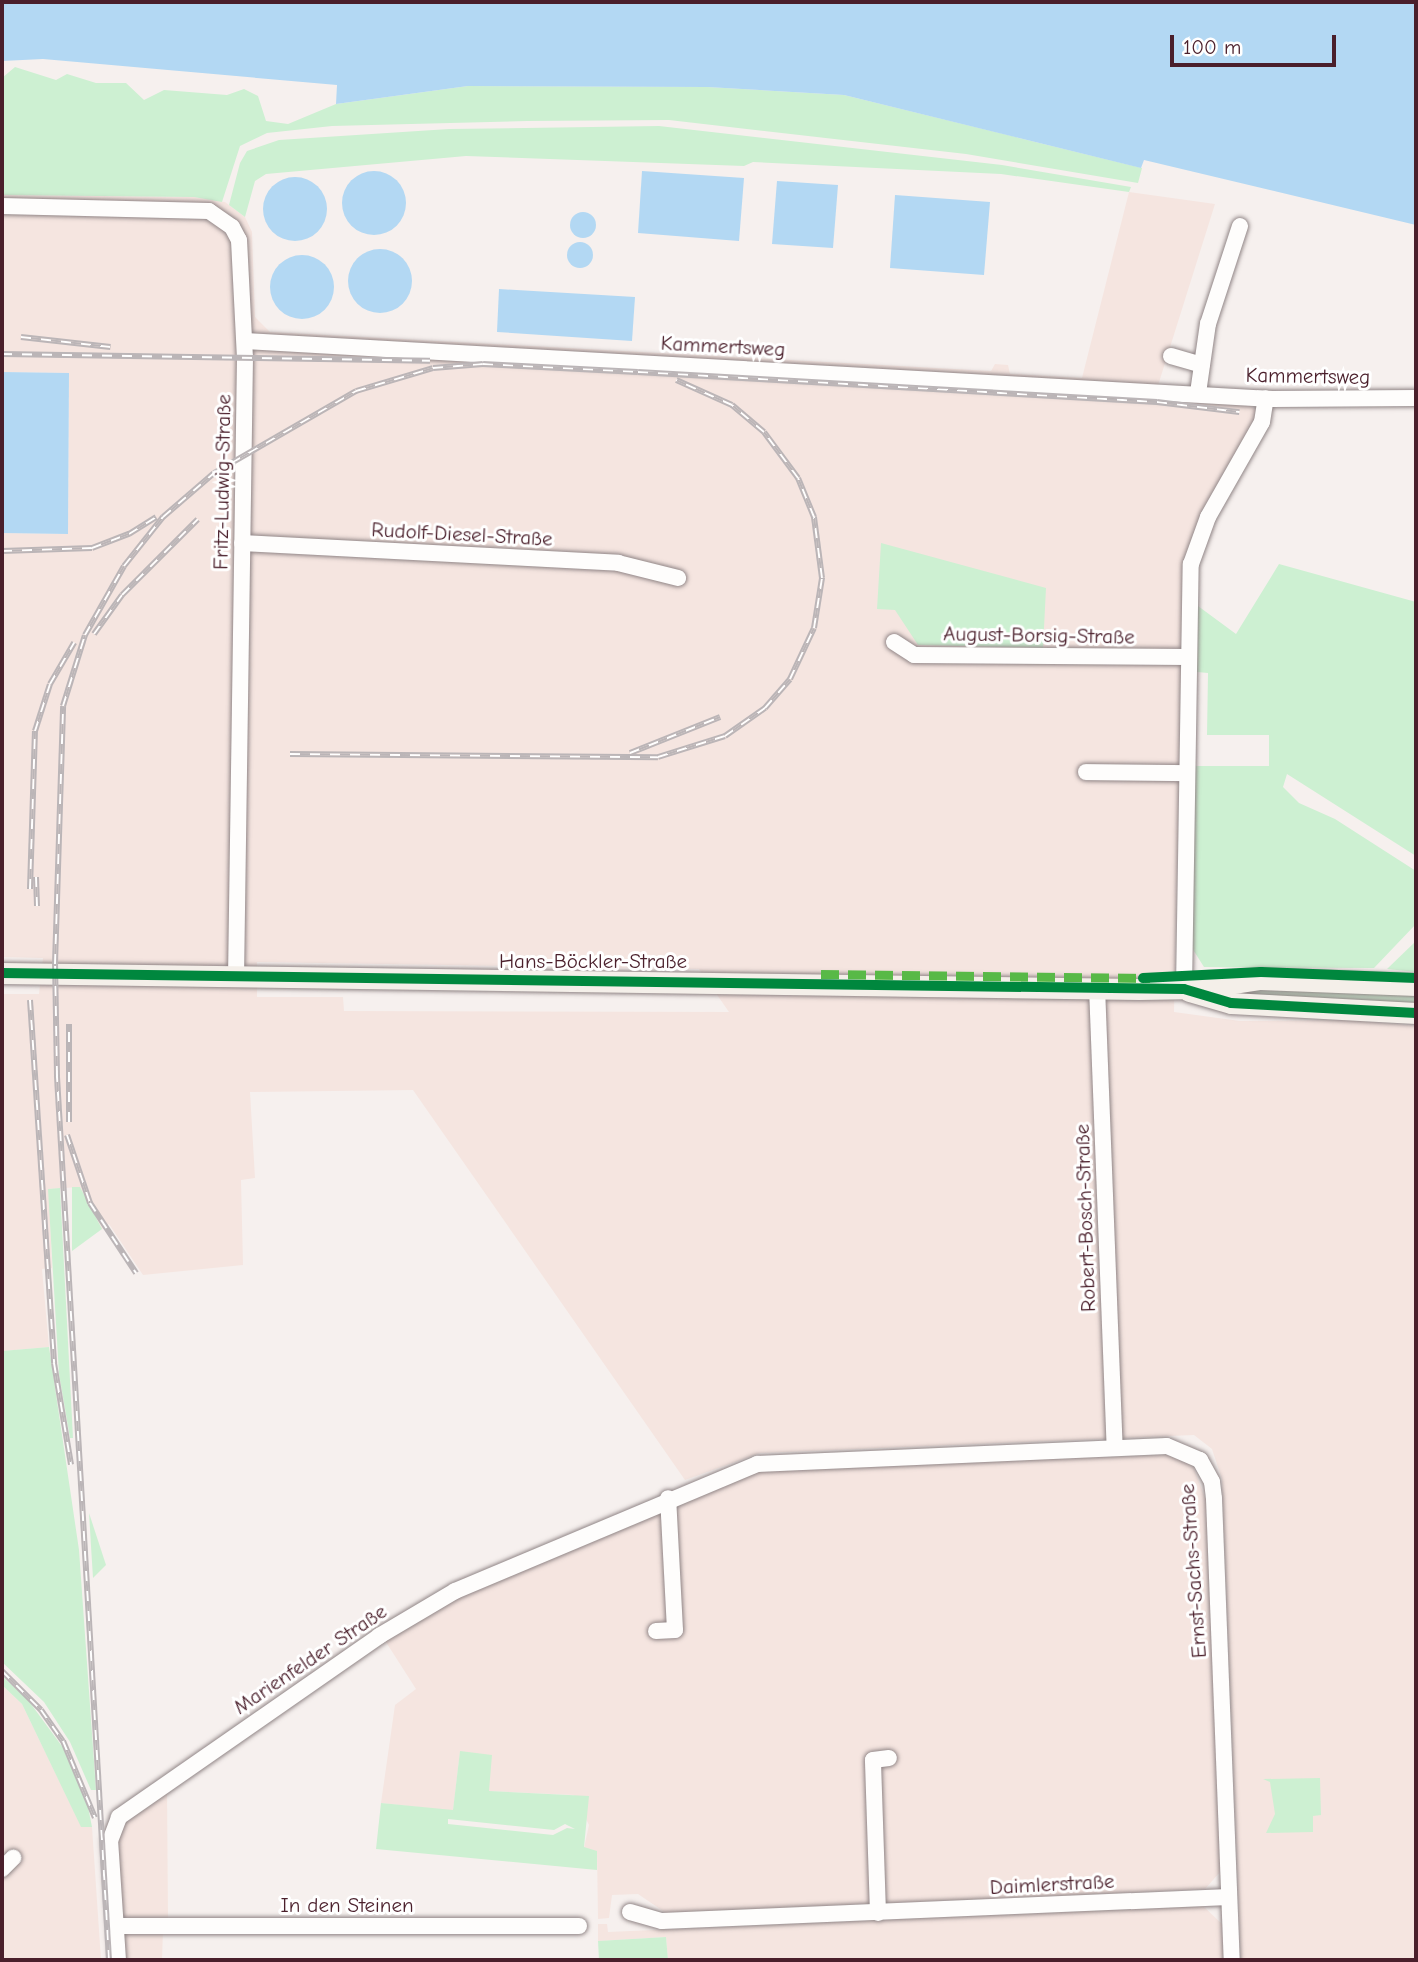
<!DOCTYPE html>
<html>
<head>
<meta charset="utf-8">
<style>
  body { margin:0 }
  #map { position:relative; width:1418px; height:1962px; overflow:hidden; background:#f6f0ee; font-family:"Comic Neue",sans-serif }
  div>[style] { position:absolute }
  .built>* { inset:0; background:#f5e5e0 }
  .green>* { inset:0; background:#cdf0d2 }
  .water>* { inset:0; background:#b3d8f3 }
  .round { border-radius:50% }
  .roads { filter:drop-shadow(0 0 2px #908586) drop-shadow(0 0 2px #908586) }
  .minor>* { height:16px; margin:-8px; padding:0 8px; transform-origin:8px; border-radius:8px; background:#fefdfc }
  .major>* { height:21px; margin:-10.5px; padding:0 10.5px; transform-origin:10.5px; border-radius:10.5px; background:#f4efe9 }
  .rail>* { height:6px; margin-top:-3px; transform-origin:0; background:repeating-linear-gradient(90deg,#fff 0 10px,#bbb5b7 0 20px); box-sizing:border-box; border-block:2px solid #bbb5b7 }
  .quiet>* { height:9px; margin-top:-4.5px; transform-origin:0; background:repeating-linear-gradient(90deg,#58b947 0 18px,transparent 0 27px) }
  .cycleway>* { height:10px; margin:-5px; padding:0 5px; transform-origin:5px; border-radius:5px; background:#00873e }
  span { translate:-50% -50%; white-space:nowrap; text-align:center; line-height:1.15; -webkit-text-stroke:6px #fff; paint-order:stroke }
  .street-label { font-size:21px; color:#4a1f2b }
  .frame { position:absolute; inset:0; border:4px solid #4a1f2b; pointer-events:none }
  .scale { position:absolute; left:1170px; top:35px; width:166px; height:32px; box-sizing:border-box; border:4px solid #4a1f2b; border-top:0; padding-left:9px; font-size:21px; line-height:24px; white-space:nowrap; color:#4a1f2b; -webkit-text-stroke:5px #fff; paint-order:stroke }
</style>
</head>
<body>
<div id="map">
  <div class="built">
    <div style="clip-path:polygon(evenodd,1129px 192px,1215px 204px,1155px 395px,1248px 402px,1258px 414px,1183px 587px,1174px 1012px,1240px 1021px,1349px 1020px,1416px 1026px,1416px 1960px,1241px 1960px,1222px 1479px,1212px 1449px,1194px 1435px,760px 1453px,685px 1480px,413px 1090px,250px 1092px,255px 1178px,241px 1180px,243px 1265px,143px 1275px,109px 1224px,102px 1229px,80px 1187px,49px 1189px,52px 1268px,42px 1269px,49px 1347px,2px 1351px,2px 994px,39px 994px,43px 958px,2px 957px,2px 533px,68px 534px,69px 390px,69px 373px,2px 372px,2px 195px,194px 197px,225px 202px,245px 217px,252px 232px,255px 317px,270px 332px,991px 371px,995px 364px,1008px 365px,1010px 374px,1082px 378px,1129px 192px,257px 962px,699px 969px,729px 1012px,344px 1011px,343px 997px,257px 997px,257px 962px)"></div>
    <div style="clip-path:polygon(1167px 1455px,1192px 1464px,1206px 1500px,1221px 1859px,1220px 1872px,1205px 1889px,666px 1913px,638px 1894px,612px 1895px,609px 1918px,598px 1919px,597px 1852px,584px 1848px,589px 1825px,574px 1795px,489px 1791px,460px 1752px,453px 1811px,381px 1803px,395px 1705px,416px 1689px,384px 1639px,460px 1594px,766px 1468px)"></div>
    <div style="clip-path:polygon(2px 1685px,22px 1704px,81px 1826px,92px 1827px,101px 1960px,2px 1960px)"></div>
    <div style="clip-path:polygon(167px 1788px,168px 1920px,127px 1919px,120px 1915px,115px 1838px,122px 1823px)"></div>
    <div style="clip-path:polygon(1203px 1906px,1222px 1924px,1224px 1960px,668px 1960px,666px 1937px,598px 1941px,598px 1924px,607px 1924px,608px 1932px)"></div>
    <div style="clip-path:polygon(163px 1929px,162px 1960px,122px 1960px,123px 1930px)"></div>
  </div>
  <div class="green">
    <div style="clip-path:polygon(15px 67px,56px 80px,67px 74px,96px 83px,126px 83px,144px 100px,164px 90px,227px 95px,244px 89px,258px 96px,266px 121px,288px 124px,336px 104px,468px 86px,707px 87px,844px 95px,1142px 168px,1138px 183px,966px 154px,669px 120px,527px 121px,332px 126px,267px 133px,240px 146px,222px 202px,194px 197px,2px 195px,2px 78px)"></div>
    <div style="clip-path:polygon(659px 126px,1002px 165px,1131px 187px,1129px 192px,1001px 174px,753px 162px,744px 166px,466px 156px,266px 174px,255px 181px,245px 217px,229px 205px,240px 163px,247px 151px,279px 140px,449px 129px)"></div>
    <div style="clip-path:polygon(881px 543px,1046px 588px,1043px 648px,918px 645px,895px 610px,877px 609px)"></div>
    <div style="clip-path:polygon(1279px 564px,1416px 602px,1416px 856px,1287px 774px,1283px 787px,1299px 803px,1335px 819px,1416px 871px,1416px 924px,1374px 968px,1204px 967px,1192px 948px,1195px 766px,1269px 766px,1269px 735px,1207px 735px,1208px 673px,1197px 672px,1198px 606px,1236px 634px)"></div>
    <div style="clip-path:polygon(1416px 941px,1416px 972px,1387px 969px)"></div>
    <div style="clip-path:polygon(1219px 989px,1416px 990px,1416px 1009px,1238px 1001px)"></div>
    <div style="clip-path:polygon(72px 1187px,80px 1187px,102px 1229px,72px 1251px)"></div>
    <div style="clip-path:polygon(60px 1188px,73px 1438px,70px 1438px,59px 1374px,48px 1189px)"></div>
    <div style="clip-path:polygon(49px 1347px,79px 1550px,96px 1790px,91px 1790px,70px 1742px,44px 1702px,2px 1662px,2px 1351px)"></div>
    <div style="clip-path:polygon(89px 1513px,106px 1565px,93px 1578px)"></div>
    <div style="clip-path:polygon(2px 1676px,28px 1700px,64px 1749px,87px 1802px,92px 1827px,81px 1827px,22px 1704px,2px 1685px)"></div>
    <div style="clip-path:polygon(evenodd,460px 1751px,492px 1755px,489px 1791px,589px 1796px,584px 1847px,597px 1851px,597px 1870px,376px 1849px,381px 1803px,453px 1810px,460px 1751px,448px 1819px,554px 1830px,565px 1824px,575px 1829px,567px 1828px,553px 1835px,448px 1824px,448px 1819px)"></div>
    <div style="clip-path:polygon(1320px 1778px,1321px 1815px,1313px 1816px,1313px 1832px,1266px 1833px,1275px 1814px,1270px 1782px,1263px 1779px)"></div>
    <div style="clip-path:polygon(666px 1937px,668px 1960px,599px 1960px,598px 1941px)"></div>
  </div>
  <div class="water">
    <div style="clip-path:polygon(2px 2px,1416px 2px,1416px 225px,1144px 160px,1141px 168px,844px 95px,707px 87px,468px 86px,336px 104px,337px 85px,43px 59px,2px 61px)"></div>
    <div class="round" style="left:342px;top:171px;width:64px;height:64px"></div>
    <div style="clip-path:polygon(642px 171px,744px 178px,739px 241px,638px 233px)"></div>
    <div class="round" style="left:263px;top:177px;width:64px;height:64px"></div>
    <div style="clip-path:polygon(777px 181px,838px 185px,833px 248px,772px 244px)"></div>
    <div style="clip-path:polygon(895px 195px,990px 202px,984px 275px,890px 268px)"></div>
    <div class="round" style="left:570px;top:212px;width:26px;height:26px"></div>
    <div class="round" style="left:567px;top:242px;width:26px;height:26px"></div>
    <div class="round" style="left:348px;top:249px;width:64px;height:64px"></div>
    <div class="round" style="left:270px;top:255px;width:64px;height:64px"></div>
    <div style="clip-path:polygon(499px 289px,635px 297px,632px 341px,497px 332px)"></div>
    <div style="clip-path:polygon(2px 372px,69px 373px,68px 534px,2px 533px)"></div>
  </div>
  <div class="roads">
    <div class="minor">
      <div style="left:2px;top:206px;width:207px;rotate:1.4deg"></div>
      <div style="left:209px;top:211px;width:28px;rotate:35deg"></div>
      <div style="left:232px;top:227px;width:15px;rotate:62deg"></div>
      <div style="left:239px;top:240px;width:117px;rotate:87.1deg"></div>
      <div style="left:245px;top:357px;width:619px;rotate:90.83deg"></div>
      <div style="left:245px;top:341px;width:1029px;rotate:3.23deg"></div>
      <div style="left:1272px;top:399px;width:144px;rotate:-0.4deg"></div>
      <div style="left:1171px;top:356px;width:32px;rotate:16deg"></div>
      <div style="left:1198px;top:393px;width:70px;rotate:-81.8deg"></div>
      <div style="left:1208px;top:324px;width:103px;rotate:-71.9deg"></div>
      <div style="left:242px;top:543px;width:377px;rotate:3deg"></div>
      <div style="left:618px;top:563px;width:62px;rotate:14deg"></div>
      <div style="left:894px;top:642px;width:24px;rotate:33deg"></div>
      <div style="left:914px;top:655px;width:274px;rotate:0.4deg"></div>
      <div style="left:1086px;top:772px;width:101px;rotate:0.6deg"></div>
      <div style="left:1097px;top:987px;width:460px;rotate:87.8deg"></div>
      <div style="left:1184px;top:989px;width:425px;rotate:-89.1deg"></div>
      <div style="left:1191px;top:564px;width:50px;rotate:-70.1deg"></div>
      <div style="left:1208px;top:517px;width:109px;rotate:-60.4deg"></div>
      <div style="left:1262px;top:422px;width:24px;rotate:-81deg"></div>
      <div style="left:656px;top:1631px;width:19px;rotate:-3deg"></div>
      <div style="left:675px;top:1630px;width:132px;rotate:-93deg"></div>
      <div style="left:2px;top:1869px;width:16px;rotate:-45deg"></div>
      <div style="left:630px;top:1912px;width:33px;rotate:16deg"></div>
      <div style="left:662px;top:1921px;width:567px;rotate:-2.43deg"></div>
      <div style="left:878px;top:1913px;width:153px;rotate:-91.9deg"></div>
      <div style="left:873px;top:1760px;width:16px;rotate:-7deg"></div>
      <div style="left:116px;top:1926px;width:463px"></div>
      <div style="left:118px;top:1960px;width:119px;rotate:-93.8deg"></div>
      <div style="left:110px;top:1841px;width:26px;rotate:-69deg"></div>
      <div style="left:119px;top:1817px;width:317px;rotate:-34.8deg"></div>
      <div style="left:379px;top:1636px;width:88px;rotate:-30.6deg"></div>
      <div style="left:455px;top:1591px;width:328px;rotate:-22.8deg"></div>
      <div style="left:757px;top:1464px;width:410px;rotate:-2.5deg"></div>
      <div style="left:1167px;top:1446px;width:36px;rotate:23deg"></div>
      <div style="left:1200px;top:1460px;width:25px;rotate:61deg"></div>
      <div style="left:1212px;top:1482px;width:17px;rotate:83deg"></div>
      <div style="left:1214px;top:1499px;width:461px;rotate:87.8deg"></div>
    </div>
    <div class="major">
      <div style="left:2px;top:973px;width:1137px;rotate:0.81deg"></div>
      <div style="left:1139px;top:989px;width:61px;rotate:-0.9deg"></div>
      <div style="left:1200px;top:988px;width:61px;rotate:-8.5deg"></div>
      <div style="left:1260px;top:979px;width:156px;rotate:2.2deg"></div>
      <div style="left:1189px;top:991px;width:44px;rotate:15.9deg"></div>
      <div style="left:1231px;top:1003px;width:185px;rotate:3.1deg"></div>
    </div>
  </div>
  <div class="rail">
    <div style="left:21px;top:337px;width:90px;rotate:6.4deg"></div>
    <div style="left:2px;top:354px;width:428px;rotate:0.9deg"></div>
    <div style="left:2px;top:551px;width:90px;rotate:-1.9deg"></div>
    <div style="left:92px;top:548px;width:40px;rotate:-21deg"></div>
    <div style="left:129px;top:534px;width:32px;rotate:-32deg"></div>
    <div style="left:94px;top:634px;width:48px;rotate:-54.3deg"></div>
    <div style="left:122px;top:595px;width:107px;rotate:-45deg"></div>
    <div style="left:630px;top:753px;width:97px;rotate:-21.8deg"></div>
    <div style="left:290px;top:754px;width:368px;rotate:0.5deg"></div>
    <div style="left:658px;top:757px;width:70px;rotate:-17.4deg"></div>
    <div style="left:725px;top:736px;width:49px;rotate:-35deg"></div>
    <div style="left:765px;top:708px;width:38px;rotate:-49deg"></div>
    <div style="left:790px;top:679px;width:56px;rotate:-64.8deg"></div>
    <div style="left:814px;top:628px;width:51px;rotate:-80.9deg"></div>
    <div style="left:822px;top:578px;width:62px;rotate:-97.5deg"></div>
    <div style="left:814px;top:517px;width:42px;rotate:-112.3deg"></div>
    <div style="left:798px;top:478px;width:57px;rotate:-126.5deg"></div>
    <div style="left:764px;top:432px;width:42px;rotate:-139.8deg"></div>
    <div style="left:732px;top:405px;width:61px;rotate:-155.9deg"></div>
    <div style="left:36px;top:877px;width:29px;rotate:88deg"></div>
    <div style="left:30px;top:889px;width:158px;rotate:-88.2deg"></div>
    <div style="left:35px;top:731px;width:49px;rotate:-72.3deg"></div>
    <div style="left:50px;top:684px;width:48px;rotate:-59.7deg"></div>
    <div style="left:30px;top:1000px;width:364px;rotate:86.2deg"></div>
    <div style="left:54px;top:1363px;width:103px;rotate:80.5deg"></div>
    <div style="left:69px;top:1122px;width:98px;rotate:-90deg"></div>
    <div style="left:67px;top:1135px;width:72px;rotate:71.3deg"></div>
    <div style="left:90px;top:1203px;width:84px;rotate:56.7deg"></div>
    <div style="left:2px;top:1671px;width:55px;rotate:45deg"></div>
    <div style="left:41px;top:1710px;width:38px;rotate:55deg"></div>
    <div style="left:63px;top:1741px;width:83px;rotate:67.4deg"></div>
    <div style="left:109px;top:1960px;width:886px;rotate:-93.37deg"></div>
    <div style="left:57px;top:1076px;width:112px;rotate:-91deg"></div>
    <div style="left:55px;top:964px;width:258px;rotate:-88.2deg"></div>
    <div style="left:63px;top:706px;width:74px;rotate:-72.8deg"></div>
    <div style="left:85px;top:635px;width:79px;rotate:-60.5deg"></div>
    <div style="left:124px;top:566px;width:63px;rotate:-51.5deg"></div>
    <div style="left:163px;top:517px;width:67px;rotate:-40.8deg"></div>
    <div style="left:214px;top:473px;width:164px;rotate:-30deg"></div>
    <div style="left:356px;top:391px;width:80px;rotate:-16.6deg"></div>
    <div style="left:433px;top:368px;width:50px;rotate:-4.6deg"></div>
    <div style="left:483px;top:364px;width:155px;rotate:3deg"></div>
    <div style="left:638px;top:372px;width:520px;rotate:3.31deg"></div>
    <div style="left:1157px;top:402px;width:83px;rotate:7deg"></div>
  </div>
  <div class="quiet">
    <div style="left:821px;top:974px;width:329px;rotate:0.7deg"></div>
  </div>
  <div class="cycleway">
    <div style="left:2px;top:973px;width:1182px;rotate:0.78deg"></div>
    <div style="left:1184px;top:989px;width:49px;rotate:16.6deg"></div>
    <div style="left:1231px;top:1003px;width:185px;rotate:3.1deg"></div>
    <div style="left:1143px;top:978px;width:118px;rotate:-2.9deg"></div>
    <div style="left:1261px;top:972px;width:155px;rotate:2.2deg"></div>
  </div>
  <div class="street-label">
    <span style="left:723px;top:346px;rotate:3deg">Kammertsweg</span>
    <span style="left:1308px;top:376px;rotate:1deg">Kammertsweg</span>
    <span style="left:222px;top:482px;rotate:-89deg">Fritz-Ludwig-Straße</span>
    <span style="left:462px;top:534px;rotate:3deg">Rudolf-Diesel-Straße</span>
    <span style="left:1039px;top:635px;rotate:1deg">August-Borsig-Straße</span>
    <span style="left:593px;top:961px">Hans-Böckler-Straße</span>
    <span style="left:1085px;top:1218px;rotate:-92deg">Robert-Bosch-Straße</span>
    <span style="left:1193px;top:1571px;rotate:-94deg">Ernst-Sachs-Straße</span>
    <span style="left:310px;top:1659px;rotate:-34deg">Marienfelder Straße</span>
    <span style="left:1052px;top:1884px;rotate:-3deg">Daimlerstraße</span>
    <span style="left:347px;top:1905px">In den Steinen</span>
  </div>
  <div class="frame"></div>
  <div class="scale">100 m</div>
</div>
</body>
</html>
